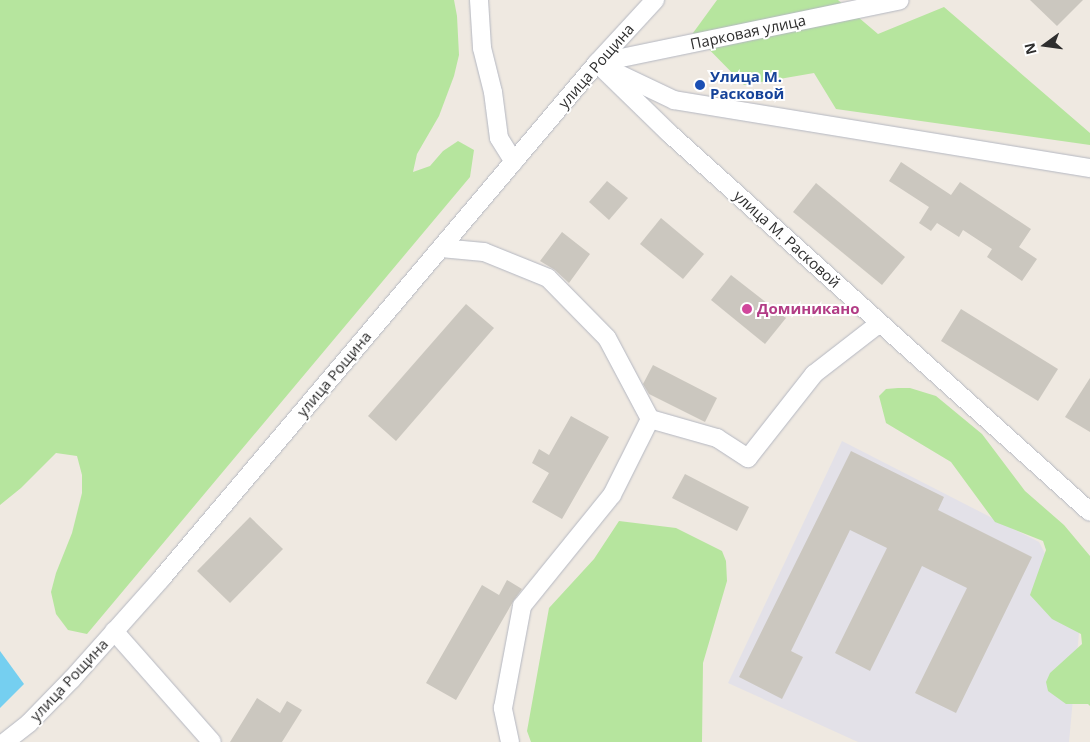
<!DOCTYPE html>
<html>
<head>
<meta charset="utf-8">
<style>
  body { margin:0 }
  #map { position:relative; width:1090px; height:742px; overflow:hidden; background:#efe9e1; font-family:"Open Sans",sans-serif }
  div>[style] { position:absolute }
  .industrial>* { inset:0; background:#e3e1e8 }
  .green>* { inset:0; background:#b6e59e }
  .water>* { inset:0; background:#75cff0 }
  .building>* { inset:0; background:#cbc7bf }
  .roads { filter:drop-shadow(0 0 1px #b4b7c1) drop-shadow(0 0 1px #b4b7c1) }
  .minor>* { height:18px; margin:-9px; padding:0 9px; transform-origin:9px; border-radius:9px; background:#fff }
  .dots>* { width:14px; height:14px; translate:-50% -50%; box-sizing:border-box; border:2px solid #fff; border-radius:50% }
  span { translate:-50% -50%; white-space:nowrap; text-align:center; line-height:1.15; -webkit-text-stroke:4px #fff; paint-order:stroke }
  .street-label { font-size:15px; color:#2e2e2e }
  .transit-label { font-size:15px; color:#164399; font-weight:700 }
  .left { translate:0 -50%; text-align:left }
  .hotel-label { font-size:15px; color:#b23c85; font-weight:700 }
  .north { position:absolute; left:1020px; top:20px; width:50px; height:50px; -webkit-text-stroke:4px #fff; paint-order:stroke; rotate:256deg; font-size:14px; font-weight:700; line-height:20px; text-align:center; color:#2e2e2e }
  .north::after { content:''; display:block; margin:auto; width:18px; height:22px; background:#2e2e2e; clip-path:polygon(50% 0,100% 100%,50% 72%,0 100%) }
</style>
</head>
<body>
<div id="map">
  <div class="industrial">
    <div style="clip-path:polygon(842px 441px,1039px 542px,1080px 622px,1069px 742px,858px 742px,728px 683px)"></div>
  </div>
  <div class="green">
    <div style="clip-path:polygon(0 0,454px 0,457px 16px,459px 55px,454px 76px,439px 116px,417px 154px,413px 172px,430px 166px,443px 151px,458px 141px,474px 150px,470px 177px,87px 634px,68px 630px,56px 614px,51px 592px,56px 573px,72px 533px,82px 493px,82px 475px,77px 456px,56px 453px,21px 488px,0 505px)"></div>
    <div style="clip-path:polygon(717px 0,838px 0,878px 34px,944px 7px,1090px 133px,1090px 145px,836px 109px,814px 73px,744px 85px,693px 33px)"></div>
    <div style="clip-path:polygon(898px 388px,910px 388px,936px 396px,982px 434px,1025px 491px,1064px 525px,1090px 556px,1090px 706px,1088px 704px,1066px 704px,1048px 691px,1046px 682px,1050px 673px,1082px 644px,1081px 634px,1052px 619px,1030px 595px,1046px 550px,1043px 541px,995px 522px,951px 462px,886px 423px,879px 396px,886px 389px)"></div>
    <div style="clip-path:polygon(619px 521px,676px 528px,722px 551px,726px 561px,727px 581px,703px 663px,702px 742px,531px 742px,527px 731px,549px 608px,594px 559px)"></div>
  </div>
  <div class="water">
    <div style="clip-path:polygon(0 651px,24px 684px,0 708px)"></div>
  </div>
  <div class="building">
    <div style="clip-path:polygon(1030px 0,1083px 0,1057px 26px)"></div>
    <div style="clip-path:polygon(901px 162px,951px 195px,960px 182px,1031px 229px,1019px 247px,1037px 259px,1022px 281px,987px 257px,992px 249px,963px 230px,959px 237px,937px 223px,931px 231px,919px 223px,929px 207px,889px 181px)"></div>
    <div style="clip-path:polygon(607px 181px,628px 198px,609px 220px,589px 202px)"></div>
    <div style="clip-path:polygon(816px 183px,905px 257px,882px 285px,793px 212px)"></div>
    <div style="clip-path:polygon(661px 218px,704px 254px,683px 279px,640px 244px)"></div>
    <div style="clip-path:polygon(562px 232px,590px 254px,569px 283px,555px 270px,540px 261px)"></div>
    <div style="clip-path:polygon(731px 275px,786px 318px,765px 344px,711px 300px)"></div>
    <div style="clip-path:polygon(466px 304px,494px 328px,396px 441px,368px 416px)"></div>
    <div style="clip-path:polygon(961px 309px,1058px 369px,1038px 401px,941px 341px)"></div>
    <div style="clip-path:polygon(653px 365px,717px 398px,705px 422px,649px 394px,643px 384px)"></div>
    <div style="clip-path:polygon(1090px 378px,1090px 432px,1065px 417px)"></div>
    <div style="clip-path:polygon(571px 416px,609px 437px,562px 519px,532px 502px,549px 473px,532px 463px,539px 449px,549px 455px)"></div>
    <div style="clip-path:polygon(851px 451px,944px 497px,938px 510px,1032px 557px,956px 713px,915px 693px,967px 588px,922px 566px,870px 671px,835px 653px,887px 548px,850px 530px,791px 651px,803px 657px,782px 699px,739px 677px)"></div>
    <div style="clip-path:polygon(685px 474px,749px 507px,737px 531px,672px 498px)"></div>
    <div style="clip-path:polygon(250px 517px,283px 549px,230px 603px,197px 571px)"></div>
    <div style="clip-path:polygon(507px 580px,522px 589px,514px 600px,456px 700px,426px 683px,482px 585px,499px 595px)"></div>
    <div style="clip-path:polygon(257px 698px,280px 713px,287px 701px,302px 710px,282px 742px,230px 742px)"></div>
  </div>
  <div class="roads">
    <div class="minor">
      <div style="left:479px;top:0;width:48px;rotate:86.4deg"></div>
      <div style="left:482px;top:48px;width:45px;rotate:76deg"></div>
      <div style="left:493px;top:92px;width:46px;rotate:82.6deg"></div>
      <div style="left:499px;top:138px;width:28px;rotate:58deg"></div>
      <div style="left:597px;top:63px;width:100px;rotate:44.2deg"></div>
      <div style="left:669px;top:133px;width:566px;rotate:41.99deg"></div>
      <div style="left:597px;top:63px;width:309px;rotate:-11.7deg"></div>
      <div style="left:611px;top:70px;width:70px;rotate:25.5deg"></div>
      <div style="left:674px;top:100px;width:422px;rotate:9.3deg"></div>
      <div style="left:441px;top:248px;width:43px;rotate:5.3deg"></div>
      <div style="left:484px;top:252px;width:69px;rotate:22.1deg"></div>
      <div style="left:548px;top:278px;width:84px;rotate:45.5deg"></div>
      <div style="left:607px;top:338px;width:92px;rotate:62deg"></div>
      <div style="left:650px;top:419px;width:70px;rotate:15.8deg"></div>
      <div style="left:717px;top:438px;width:37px;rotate:33deg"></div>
      <div style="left:748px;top:458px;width:107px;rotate:-51.8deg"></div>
      <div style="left:814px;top:374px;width:83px;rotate:-37.7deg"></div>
      <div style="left:114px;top:631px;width:148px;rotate:48.6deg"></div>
      <div style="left:5px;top:742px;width:31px;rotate:-38deg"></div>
      <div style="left:29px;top:723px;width:62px;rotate:-45.7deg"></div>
      <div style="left:72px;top:679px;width:134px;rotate:-48.3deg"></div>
      <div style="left:161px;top:579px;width:676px;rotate:-49.8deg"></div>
      <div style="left:597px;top:63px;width:86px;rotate:-47.4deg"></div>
      <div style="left:510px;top:742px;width:35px;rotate:-102deg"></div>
      <div style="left:503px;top:708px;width:104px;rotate:-79.4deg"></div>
      <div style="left:522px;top:606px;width:143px;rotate:-51deg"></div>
      <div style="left:612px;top:495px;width:85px;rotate:-63.4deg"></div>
    </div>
  </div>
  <div class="dots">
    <div style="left:700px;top:85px;background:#1a4fb4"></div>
    <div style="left:747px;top:309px;background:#d1479c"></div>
  </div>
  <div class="street-label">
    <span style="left:748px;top:32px;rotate:-12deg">Парковая улица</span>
    <span style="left:596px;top:66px;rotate:-49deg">улица Рощина</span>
    <span style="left:787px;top:239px;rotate:42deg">улица М. Расковой</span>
    <span style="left:334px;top:374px;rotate:-50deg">улица Рощина</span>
    <span style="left:69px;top:680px;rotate:-47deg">улица Рощина</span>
  </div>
  <div class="transit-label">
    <span class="left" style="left:710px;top:85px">Улица М.<br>Расковой</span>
  </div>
  <div class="hotel-label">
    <span class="left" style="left:757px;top:309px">Доминикано</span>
  </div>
  <div class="north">N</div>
</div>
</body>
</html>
